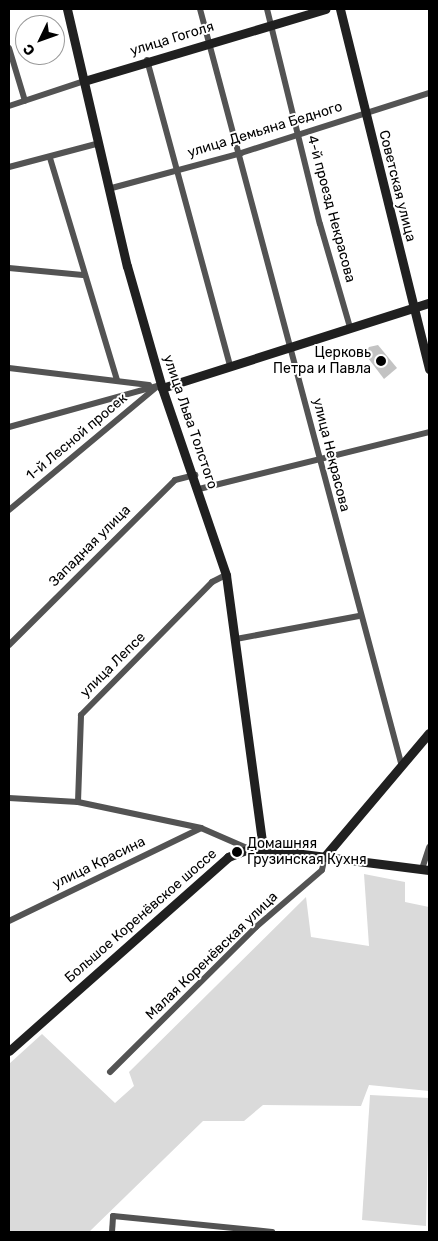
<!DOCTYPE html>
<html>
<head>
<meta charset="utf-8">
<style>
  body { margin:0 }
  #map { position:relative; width:438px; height:1241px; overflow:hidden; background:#fff; font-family:Rubik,sans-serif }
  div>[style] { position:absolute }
  .green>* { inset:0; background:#dadada }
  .building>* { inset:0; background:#c3c3c3 }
  .street>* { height:6px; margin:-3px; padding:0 3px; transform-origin:3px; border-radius:3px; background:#535353 }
  .secondary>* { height:9px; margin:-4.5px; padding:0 4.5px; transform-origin:4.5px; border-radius:4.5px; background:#202020 }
  .dots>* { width:14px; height:14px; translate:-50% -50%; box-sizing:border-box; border:2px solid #fff; border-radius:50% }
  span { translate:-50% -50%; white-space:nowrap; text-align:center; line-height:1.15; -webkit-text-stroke:4px #fff; paint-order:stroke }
  .street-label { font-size:14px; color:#000 }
  .poi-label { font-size:14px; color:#000 }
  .right { translate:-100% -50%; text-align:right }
  .left { translate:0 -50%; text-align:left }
  .frame { position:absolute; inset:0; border:10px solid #000; pointer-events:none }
  .north { position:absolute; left:15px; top:15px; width:50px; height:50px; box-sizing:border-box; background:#fff; border:1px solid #999; border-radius:50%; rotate:228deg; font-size:14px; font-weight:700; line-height:20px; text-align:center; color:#000 }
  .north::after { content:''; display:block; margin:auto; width:18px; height:22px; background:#000; clip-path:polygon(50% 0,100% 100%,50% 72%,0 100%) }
</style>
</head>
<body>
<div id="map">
  <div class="green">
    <div style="clip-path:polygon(364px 874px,405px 882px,405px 902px,429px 907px,429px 1091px,369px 1085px,361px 1106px,263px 1105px,244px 1121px,203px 1121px,89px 1232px,9px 1232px,9px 1064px,42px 1034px,115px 1103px,134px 1086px,129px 1072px,306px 897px,311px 937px,369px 946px)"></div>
    <div style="clip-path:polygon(370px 1095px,429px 1098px,426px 1226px,362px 1220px)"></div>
  </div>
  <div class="building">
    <div style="clip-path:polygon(378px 345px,397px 368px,384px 379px,365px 354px,369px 347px)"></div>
  </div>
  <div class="street">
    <div style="left:200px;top:9px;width:780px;rotate:75.07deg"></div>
    <div style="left:267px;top:9px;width:221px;rotate:76.2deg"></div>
    <div style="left:320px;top:224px;width:107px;rotate:73.8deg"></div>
    <div style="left:9px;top:48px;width:55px;rotate:73.2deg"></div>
    <div style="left:147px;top:60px;width:317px;rotate:74.8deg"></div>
    <div style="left:9px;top:106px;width:79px;rotate:-18.4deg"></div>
    <div style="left:50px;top:158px;width:232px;rotate:73.2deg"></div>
    <div style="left:9px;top:167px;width:90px;rotate:-14.8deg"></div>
    <div style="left:108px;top:189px;width:138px;rotate:-15.1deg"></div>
    <div style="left:241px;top:153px;width:197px;rotate:-17.7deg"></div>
    <div style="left:9px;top:268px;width:74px;rotate:5.4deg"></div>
    <div style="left:9px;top:368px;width:141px;rotate:6.9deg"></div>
    <div style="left:9px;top:427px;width:154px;rotate:-15.5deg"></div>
    <div style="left:199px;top:489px;width:237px;rotate:-13.9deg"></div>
    <div style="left:9px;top:510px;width:194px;rotate:-39.8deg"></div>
    <div style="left:158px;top:386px;width:4px;rotate:27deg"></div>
    <div style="left:236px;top:639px;width:125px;rotate:-10.6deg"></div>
    <div style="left:9px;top:645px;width:234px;rotate:-44.8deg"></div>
    <div style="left:175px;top:480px;width:21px;rotate:-14deg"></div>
    <div style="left:9px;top:798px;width:69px;rotate:3.3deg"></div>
    <div style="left:78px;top:802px;width:126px;rotate:11.9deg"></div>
    <div style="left:201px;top:828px;width:52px;rotate:23.6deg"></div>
    <div style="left:78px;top:802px;width:87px;rotate:-88deg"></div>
    <div style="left:81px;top:715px;width:187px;rotate:-45.4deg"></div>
    <div style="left:212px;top:582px;width:16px;rotate:-27deg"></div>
    <div style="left:422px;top:869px;width:23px;rotate:-72deg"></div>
    <div style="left:9px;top:921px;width:213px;rotate:-25.8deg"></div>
    <div style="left:110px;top:1072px;width:206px;rotate:-44.8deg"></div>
    <div style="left:256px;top:927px;width:87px;rotate:-40.8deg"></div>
    <div style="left:322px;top:870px;width:14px;rotate:-78deg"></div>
    <div style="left:112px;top:1232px;width:16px;rotate:-86deg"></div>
    <div style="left:113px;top:1216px;width:160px;rotate:5.7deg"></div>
  </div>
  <div class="secondary">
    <div style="left:67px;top:9px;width:264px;rotate:76.9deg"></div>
    <div style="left:127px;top:266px;width:127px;rotate:74deg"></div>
    <div style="left:162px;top:388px;width:198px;rotate:71.1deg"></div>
    <div style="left:226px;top:575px;width:276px;rotate:82.3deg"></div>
    <div style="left:340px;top:9px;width:371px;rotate:76.1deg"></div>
    <div style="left:84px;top:81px;width:252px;rotate:-16.6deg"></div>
    <div style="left:162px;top:388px;width:280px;rotate:-17.7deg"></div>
    <div style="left:325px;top:856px;width:161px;rotate:-49.8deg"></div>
    <div style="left:9px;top:1051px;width:293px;rotate:-41.5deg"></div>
    <div style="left:228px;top:857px;width:22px;rotate:-21deg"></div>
    <div style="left:249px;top:849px;width:14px"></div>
    <div style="left:263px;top:849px;width:167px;rotate:7.2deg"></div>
  </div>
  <div class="dots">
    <div style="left:381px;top:361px;background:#000"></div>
    <div style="left:237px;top:852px;background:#000"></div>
  </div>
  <div class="street-label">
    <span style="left:172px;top:39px;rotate:-17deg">улица Гоголя</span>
    <span style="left:265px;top:130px;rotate:-17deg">улица Демьяна Бедного</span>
    <span style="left:397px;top:186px;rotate:76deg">Советская улица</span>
    <span style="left:331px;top:209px;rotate:75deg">4-й проезд Некрасова</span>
    <span style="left:190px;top:422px;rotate:71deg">улица Льва Толстого</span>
    <span style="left:77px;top:437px;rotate:-40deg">1-й Лесной просек</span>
    <span style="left:331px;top:455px;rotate:76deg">улица Некрасова</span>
    <span style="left:90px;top:546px;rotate:-45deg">Западная улица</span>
    <span style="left:113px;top:665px;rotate:-45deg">улица Лепсе</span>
    <span style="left:99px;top:863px;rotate:-26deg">улица Красина</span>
    <span style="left:141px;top:916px;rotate:-41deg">Большое Коренёвское шоссе</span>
    <span style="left:212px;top:956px;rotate:-44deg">Малая Коренёвская улица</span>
  </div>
  <div class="poi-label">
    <span class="right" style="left:371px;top:361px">Церковь<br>Петра и Павла</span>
    <span class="left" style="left:247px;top:852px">Домашняя<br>Грузинская Кухня</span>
  </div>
  <div class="frame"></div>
  <div class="north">С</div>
</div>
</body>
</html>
